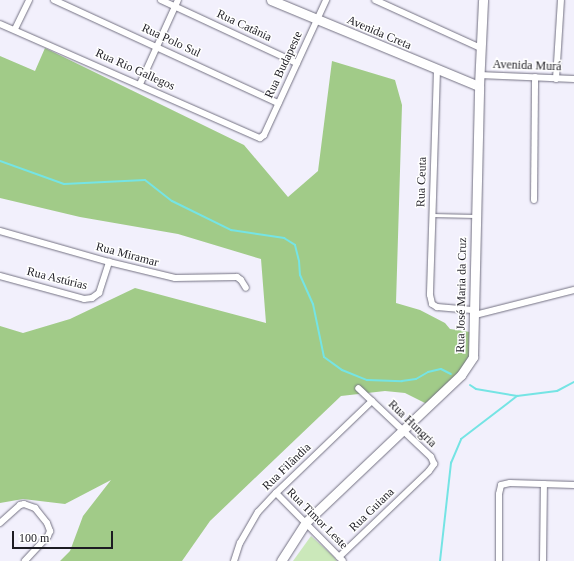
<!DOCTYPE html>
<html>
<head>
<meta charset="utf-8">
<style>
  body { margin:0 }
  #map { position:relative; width:574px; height:561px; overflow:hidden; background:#f2f0fc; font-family:"Times New Roman",serif }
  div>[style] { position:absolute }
  .green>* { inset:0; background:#cbe8ba }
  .forest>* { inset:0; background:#a1cb88 }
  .stream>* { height:2px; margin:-1px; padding:0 1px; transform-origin:1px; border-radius:1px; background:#75e4e4 }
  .roads { filter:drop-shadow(0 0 1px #737182) drop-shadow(0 0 1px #737182) }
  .lane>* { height:3px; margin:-1.5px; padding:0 1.5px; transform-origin:1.5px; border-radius:1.5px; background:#fff }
  .street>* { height:6px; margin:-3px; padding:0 3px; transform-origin:3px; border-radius:3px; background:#fff }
  .secondary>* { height:9px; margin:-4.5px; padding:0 4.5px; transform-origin:4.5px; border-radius:4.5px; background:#fff }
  span { translate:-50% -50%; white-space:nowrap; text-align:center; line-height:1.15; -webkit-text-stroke:3px #fff; paint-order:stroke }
  .street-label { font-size:12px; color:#1d1c23 }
  .scale { position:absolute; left:12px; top:531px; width:101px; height:18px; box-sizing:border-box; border:2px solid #1d1c23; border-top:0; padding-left:5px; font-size:12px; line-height:14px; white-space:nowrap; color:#1d1c23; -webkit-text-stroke:3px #fff; paint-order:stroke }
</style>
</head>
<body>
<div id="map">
  <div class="green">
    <div style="clip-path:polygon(311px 536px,332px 555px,337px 561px,293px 561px)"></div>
  </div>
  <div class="forest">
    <div style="clip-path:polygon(45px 48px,244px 145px,288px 197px,318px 171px,332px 61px,395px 80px,402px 105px,396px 303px,420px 310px,445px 323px,450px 329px,470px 332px,472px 340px,468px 362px,427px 404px,405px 393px,385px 391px,341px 396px,210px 521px,182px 561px,60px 561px,70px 551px,83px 516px,111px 480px,65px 504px,23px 499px,0 503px,0 326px,23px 333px,70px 319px,135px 288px,266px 323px,261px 259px,178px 234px,80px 217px,0 198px,0 56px,35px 71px)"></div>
  </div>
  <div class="stream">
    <div style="left:0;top:161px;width:68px;rotate:19.8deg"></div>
    <div style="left:64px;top:184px;width:81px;rotate:-2.8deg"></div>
    <div style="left:145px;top:180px;width:34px;rotate:38deg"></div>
    <div style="left:172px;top:201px;width:66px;rotate:26.2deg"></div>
    <div style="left:231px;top:230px;width:54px;rotate:8.6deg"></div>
    <div style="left:284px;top:238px;width:13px;rotate:32deg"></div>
    <div style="left:295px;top:245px;width:16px;rotate:76deg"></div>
    <div style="left:299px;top:261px;width:14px;rotate:86deg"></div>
    <div style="left:300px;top:275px;width:32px;rotate:66deg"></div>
    <div style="left:313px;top:304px;width:54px;rotate:78.3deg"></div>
    <div style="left:324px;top:357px;width:22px;rotate:36deg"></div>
    <div style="left:342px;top:370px;width:27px;rotate:22deg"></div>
    <div style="left:367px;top:380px;width:35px;rotate:2deg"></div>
    <div style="left:402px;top:381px;width:14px;rotate:-8deg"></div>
    <div style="left:416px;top:379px;width:14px;rotate:-30deg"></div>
    <div style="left:428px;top:372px;width:13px;rotate:-13deg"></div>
    <div style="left:441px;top:369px;width:11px;rotate:27deg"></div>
    <div style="left:470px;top:385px;width:7px;rotate:34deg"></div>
    <div style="left:476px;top:389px;width:42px;rotate:9.7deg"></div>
    <div style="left:517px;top:396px;width:40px;rotate:-7.1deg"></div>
    <div style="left:557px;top:391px;width:19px;rotate:-28deg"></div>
    <div style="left:440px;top:561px;width:99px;rotate:-83.6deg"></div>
    <div style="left:451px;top:463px;width:26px;rotate:-67deg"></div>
    <div style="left:461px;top:439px;width:71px;rotate:-37.5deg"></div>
  </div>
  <div class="roads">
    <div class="lane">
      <div style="left:432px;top:215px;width:43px;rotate:1.3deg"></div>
    </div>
    <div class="street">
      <div style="left:54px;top:0;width:247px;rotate:24.7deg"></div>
      <div style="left:161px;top:0;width:150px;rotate:24.9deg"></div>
      <div style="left:375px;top:0;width:116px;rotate:24.4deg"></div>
      <div style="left:0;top:24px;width:284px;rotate:23.7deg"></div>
      <div style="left:260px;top:138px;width:5px;rotate:-37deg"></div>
      <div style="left:264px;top:135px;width:149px;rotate:-65.3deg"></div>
      <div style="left:15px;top:29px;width:32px;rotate:-64deg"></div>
      <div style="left:437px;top:70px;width:225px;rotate:91.8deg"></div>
      <div style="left:430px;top:295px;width:9px;rotate:77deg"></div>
      <div style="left:432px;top:304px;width:6px;rotate:31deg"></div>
      <div style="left:437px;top:307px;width:38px;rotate:5deg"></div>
      <div style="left:479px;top:75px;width:95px;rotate:2.4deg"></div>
      <div style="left:556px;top:79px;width:79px;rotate:-86.4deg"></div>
      <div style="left:140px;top:84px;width:92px;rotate:-65.7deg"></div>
      <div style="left:534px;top:200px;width:123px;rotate:-89.5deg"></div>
      <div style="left:0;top:231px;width:113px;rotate:15.9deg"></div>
      <div style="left:109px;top:262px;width:68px;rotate:13.6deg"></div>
      <div style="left:175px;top:278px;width:62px;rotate:-0.9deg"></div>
      <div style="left:237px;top:277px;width:5px;rotate:37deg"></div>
      <div style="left:241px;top:280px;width:9px;rotate:58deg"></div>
      <div style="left:0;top:276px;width:87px;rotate:15.3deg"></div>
      <div style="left:84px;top:299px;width:8px;rotate:-7deg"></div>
      <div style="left:92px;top:298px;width:9px;rotate:-36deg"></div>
      <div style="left:99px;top:293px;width:33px;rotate:-72deg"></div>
      <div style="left:475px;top:315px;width:102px;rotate:-14.2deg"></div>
      <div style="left:276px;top:493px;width:95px;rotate:45.4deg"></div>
      <div style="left:0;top:523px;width:27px;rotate:-42deg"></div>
      <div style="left:20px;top:505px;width:4px;rotate:-14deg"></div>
      <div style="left:24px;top:504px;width:12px;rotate:20deg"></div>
      <div style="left:35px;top:508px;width:19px;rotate:51deg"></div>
      <div style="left:47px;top:523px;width:9px;rotate:69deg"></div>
      <div style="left:50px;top:531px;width:5px;rotate:112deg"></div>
      <div style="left:48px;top:536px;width:34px;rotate:133deg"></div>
      <div style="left:339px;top:557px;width:124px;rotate:-43.7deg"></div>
      <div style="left:429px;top:471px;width:9px;rotate:-54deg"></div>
      <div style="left:434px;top:464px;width:8px;rotate:-113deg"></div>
      <div style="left:431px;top:457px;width:100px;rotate:-136.6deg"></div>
      <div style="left:234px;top:561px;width:19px;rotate:-72deg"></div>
      <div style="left:240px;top:543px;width:36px;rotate:-60deg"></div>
      <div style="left:258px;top:512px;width:26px;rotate:-47deg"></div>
      <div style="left:276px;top:493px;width:133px;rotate:-43.8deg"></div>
      <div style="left:499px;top:561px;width:67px;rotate:-90deg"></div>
      <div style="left:499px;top:494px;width:9px;rotate:-77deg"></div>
      <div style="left:501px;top:485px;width:9px;rotate:-13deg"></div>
      <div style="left:510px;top:483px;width:64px;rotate:1.8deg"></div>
      <div style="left:543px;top:561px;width:77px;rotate:-89.3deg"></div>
    </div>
    <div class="secondary">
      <div style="left:271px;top:0;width:225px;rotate:22.5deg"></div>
      <div style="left:281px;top:561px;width:46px;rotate:-57.3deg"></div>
      <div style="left:306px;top:522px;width:214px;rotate:-43.5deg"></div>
      <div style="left:461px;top:375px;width:22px;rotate:-56deg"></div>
      <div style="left:473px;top:357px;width:271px;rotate:-88.7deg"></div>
      <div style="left:479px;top:86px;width:86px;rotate:-87.3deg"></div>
    </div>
  </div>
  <div class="street-label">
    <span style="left:244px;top:26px;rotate:25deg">Rua Catânia</span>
    <span style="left:379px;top:33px;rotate:23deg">Avenida Creta</span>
    <span style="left:171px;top:41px;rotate:25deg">Rua Polo Sul</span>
    <span style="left:284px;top:65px;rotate:-65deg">Rua Budapeste</span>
    <span style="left:527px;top:66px;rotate:2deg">Avenida Murá</span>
    <span style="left:135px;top:70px;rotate:24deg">Rua Rio Gallegos</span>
    <span style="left:422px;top:182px;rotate:-88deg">Rua Ceuta</span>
    <span style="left:127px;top:255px;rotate:15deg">Rua Miramar</span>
    <span style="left:57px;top:279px;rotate:14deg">Rua Astúrias</span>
    <span style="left:462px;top:295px;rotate:-89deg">Rua José Maria da Cruz</span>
    <span style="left:412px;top:424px;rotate:44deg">Rua Hungria</span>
    <span style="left:287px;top:467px;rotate:-44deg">Rua Filândia</span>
    <span style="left:372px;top:510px;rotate:-44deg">Rua Guiana</span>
    <span style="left:317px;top:519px;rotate:45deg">Rua Timor Leste</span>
  </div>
  <div class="scale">100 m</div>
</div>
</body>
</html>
